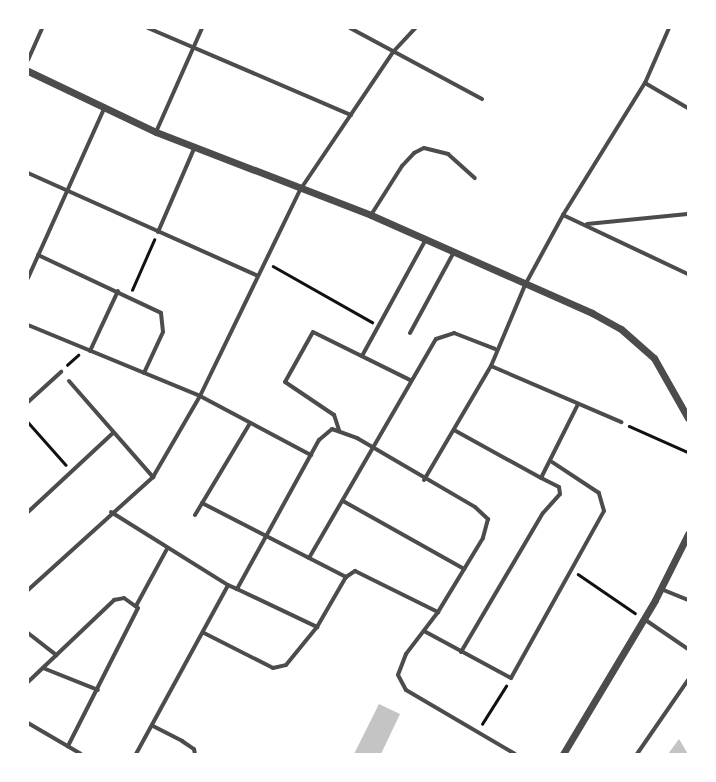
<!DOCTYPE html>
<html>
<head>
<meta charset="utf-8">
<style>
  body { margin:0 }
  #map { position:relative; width:716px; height:782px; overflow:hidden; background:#fff; font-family:"Sofia Sans Condensed",sans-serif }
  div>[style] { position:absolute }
  .building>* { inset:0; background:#c4c4c4 }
  .path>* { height:2.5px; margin:-1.25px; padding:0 1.25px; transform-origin:1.25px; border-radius:1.25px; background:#111 }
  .minor>* { height:4px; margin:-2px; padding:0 2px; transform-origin:2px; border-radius:2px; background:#4c4c4c }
  .tertiary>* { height:7px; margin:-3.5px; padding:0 3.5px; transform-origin:3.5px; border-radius:3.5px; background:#4c4c4c }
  span { translate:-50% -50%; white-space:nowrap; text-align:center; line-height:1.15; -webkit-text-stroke:3.5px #fff; paint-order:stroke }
  .frame { position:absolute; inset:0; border:29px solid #fff; pointer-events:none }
</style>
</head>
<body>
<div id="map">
  <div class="building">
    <div style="clip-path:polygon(379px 704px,400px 714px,381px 754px,354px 754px)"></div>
    <div style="clip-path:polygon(679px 739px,688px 754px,668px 754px)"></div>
  </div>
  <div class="path">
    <div style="left:273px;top:266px;width:114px;rotate:29.5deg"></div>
    <div style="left:132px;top:290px;width:55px;rotate:-66.3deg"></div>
    <div style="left:67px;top:365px;width:15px;rotate:-42deg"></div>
    <div style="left:28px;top:422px;width:57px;rotate:48.5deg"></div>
    <div style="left:629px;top:426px;width:64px;rotate:23.8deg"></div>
    <div style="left:578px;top:574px;width:69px;rotate:34.4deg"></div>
    <div style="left:482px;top:724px;width:45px;rotate:-57.7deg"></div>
  </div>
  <div class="minor">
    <div style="left:148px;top:28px;width:221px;rotate:23.2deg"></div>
    <div style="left:350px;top:28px;width:150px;rotate:28.3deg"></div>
    <div style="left:28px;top:60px;width:35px;rotate:-66deg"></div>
    <div style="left:645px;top:83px;width:50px;rotate:30.2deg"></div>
    <div style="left:156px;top:132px;width:114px;rotate:-66.1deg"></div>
    <div style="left:28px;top:173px;width:250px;rotate:24.1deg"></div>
    <div style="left:371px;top:215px;width:58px;rotate:-57.7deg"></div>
    <div style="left:402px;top:166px;width:18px;rotate:-47deg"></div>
    <div style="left:414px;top:153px;width:11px;rotate:-27deg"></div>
    <div style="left:424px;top:148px;width:25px;rotate:14deg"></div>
    <div style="left:448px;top:154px;width:36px;rotate:42deg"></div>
    <div style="left:563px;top:215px;width:138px;rotate:25.3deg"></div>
    <div style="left:587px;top:224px;width:101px;rotate:-5.7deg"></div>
    <div style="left:158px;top:232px;width:90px;rotate:-66.6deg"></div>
    <div style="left:38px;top:255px;width:136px;rotate:25.2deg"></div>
    <div style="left:161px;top:313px;width:19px;rotate:84deg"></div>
    <div style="left:163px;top:332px;width:45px;rotate:114.9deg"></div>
    <div style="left:28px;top:278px;width:188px;rotate:-65.8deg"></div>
    <div style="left:28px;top:325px;width:186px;rotate:22.4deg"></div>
    <div style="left:200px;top:396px;width:126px;rotate:28deg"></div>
    <div style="left:410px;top:333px;width:92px;rotate:-61.5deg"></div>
    <div style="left:90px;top:351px;width:66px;rotate:-65deg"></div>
    <div style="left:362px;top:356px;width:133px;rotate:-61.3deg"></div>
    <div style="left:491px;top:366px;width:142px;rotate:23.3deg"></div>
    <div style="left:69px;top:381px;width:128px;rotate:48.8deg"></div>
    <div style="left:28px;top:402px;width:45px;rotate:-42.3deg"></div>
    <div style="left:339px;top:430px;width:16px;rotate:-108deg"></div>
    <div style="left:334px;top:415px;width:59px;rotate:-146deg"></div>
    <div style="left:285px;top:382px;width:57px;rotate:-60.8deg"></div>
    <div style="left:313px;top:332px;width:108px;rotate:26.3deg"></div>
    <div style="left:454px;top:430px;width:99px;rotate:28.9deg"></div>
    <div style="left:424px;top:480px;width:132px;rotate:-59.6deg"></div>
    <div style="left:491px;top:366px;width:88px;rotate:-67.2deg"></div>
    <div style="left:525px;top:285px;width:80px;rotate:-61.5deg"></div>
    <div style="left:563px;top:215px;width:155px;rotate:-58.2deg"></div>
    <div style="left:645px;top:83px;width:60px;rotate:-66.4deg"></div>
    <div style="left:343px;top:501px;width:139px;rotate:29.3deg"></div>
    <div style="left:202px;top:503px;width:162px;rotate:27.2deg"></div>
    <div style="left:28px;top:512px;width:116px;rotate:-42.9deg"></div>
    <div style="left:111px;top:512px;width:138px;rotate:32deg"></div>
    <div style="left:195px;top:515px;width:107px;rotate:-59.1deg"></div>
    <div style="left:309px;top:558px;width:253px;rotate:-59.9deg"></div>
    <div style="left:436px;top:339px;width:19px;rotate:-18deg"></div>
    <div style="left:454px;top:333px;width:44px;rotate:21.3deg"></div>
    <div style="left:237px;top:589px;width:89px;rotate:25.4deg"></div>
    <div style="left:661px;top:589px;width:29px;rotate:22deg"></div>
    <div style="left:28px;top:590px;width:169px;rotate:-42.1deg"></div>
    <div style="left:153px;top:477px;width:94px;rotate:-59.9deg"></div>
    <div style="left:200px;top:396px;width:229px;rotate:-64.1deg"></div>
    <div style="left:300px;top:190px;width:166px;rotate:-56deg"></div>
    <div style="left:393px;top:52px;width:33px;rotate:-47deg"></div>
    <div style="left:136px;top:606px;width:65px;rotate:-61.5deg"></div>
    <div style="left:644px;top:619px;width:53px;rotate:34.3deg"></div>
    <div style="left:424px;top:631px;width:99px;rotate:28.4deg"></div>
    <div style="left:511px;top:678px;width:191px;rotate:-60.9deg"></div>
    <div style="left:604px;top:511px;width:19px;rotate:-106deg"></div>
    <div style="left:599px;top:493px;width:56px;rotate:-146.6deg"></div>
    <div style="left:28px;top:633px;width:36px;rotate:38deg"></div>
    <div style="left:204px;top:633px;width:77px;rotate:26.9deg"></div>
    <div style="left:273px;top:668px;width:13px;rotate:-13deg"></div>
    <div style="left:286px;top:665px;width:49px;rotate:-50.8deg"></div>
    <div style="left:317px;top:627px;width:58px;rotate:-59.9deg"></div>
    <div style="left:346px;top:577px;width:11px;rotate:-34deg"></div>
    <div style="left:355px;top:571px;width:93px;rotate:26.3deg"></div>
    <div style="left:461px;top:652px;width:161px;rotate:-59.5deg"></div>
    <div style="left:543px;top:513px;width:25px;rotate:-48deg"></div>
    <div style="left:560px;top:494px;width:7px;rotate:-98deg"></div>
    <div style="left:559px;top:487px;width:20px;rotate:-153deg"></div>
    <div style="left:541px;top:478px;width:83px;rotate:-63.4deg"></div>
    <div style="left:43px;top:668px;width:59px;rotate:21.8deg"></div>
    <div style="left:28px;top:682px;width:119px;rotate:-43.6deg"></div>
    <div style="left:114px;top:600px;width:10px;rotate:-11deg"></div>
    <div style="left:124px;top:598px;width:17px;rotate:36deg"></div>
    <div style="left:138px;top:608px;width:155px;rotate:116.9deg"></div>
    <div style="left:28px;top:723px;width:61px;rotate:30.3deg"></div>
    <div style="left:153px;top:726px;width:33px;rotate:27deg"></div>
    <div style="left:182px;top:741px;width:14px;rotate:34deg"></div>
    <div style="left:194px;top:749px;width:5px;rotate:79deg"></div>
    <div style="left:136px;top:754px;width:192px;rotate:-61.4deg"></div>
    <div style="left:228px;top:585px;width:10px;rotate:24deg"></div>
    <div style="left:237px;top:589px;width:170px;rotate:-61.2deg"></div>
    <div style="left:319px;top:440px;width:17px;rotate:-40deg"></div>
    <div style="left:332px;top:429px;width:27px;rotate:20deg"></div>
    <div style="left:357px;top:438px;width:137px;rotate:30.3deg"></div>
    <div style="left:475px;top:507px;width:18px;rotate:43deg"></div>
    <div style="left:488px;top:519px;width:20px;rotate:105deg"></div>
    <div style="left:483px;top:538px;width:87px;rotate:121.3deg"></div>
    <div style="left:438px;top:612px;width:53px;rotate:127.3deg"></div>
    <div style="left:406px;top:654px;width:22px;rotate:111deg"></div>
    <div style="left:398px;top:675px;width:17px;rotate:62deg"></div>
    <div style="left:406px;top:690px;width:126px;rotate:30.4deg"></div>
    <div style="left:637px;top:754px;width:90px;rotate:-55.4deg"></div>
  </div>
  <div class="tertiary">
    <div style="left:28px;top:71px;width:142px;rotate:25.5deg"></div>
    <div style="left:156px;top:132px;width:230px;rotate:21.1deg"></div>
    <div style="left:371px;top:215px;width:242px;rotate:23.9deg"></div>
    <div style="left:592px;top:313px;width:33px;rotate:29deg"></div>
    <div style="left:621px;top:329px;width:44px;rotate:41.3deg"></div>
    <div style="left:654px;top:358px;width:69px;rotate:60.5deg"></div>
    <div style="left:563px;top:754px;width:179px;rotate:-59.1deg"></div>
    <div style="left:655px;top:600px;width:74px;rotate:-63.4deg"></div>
  </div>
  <div class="frame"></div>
</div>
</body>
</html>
